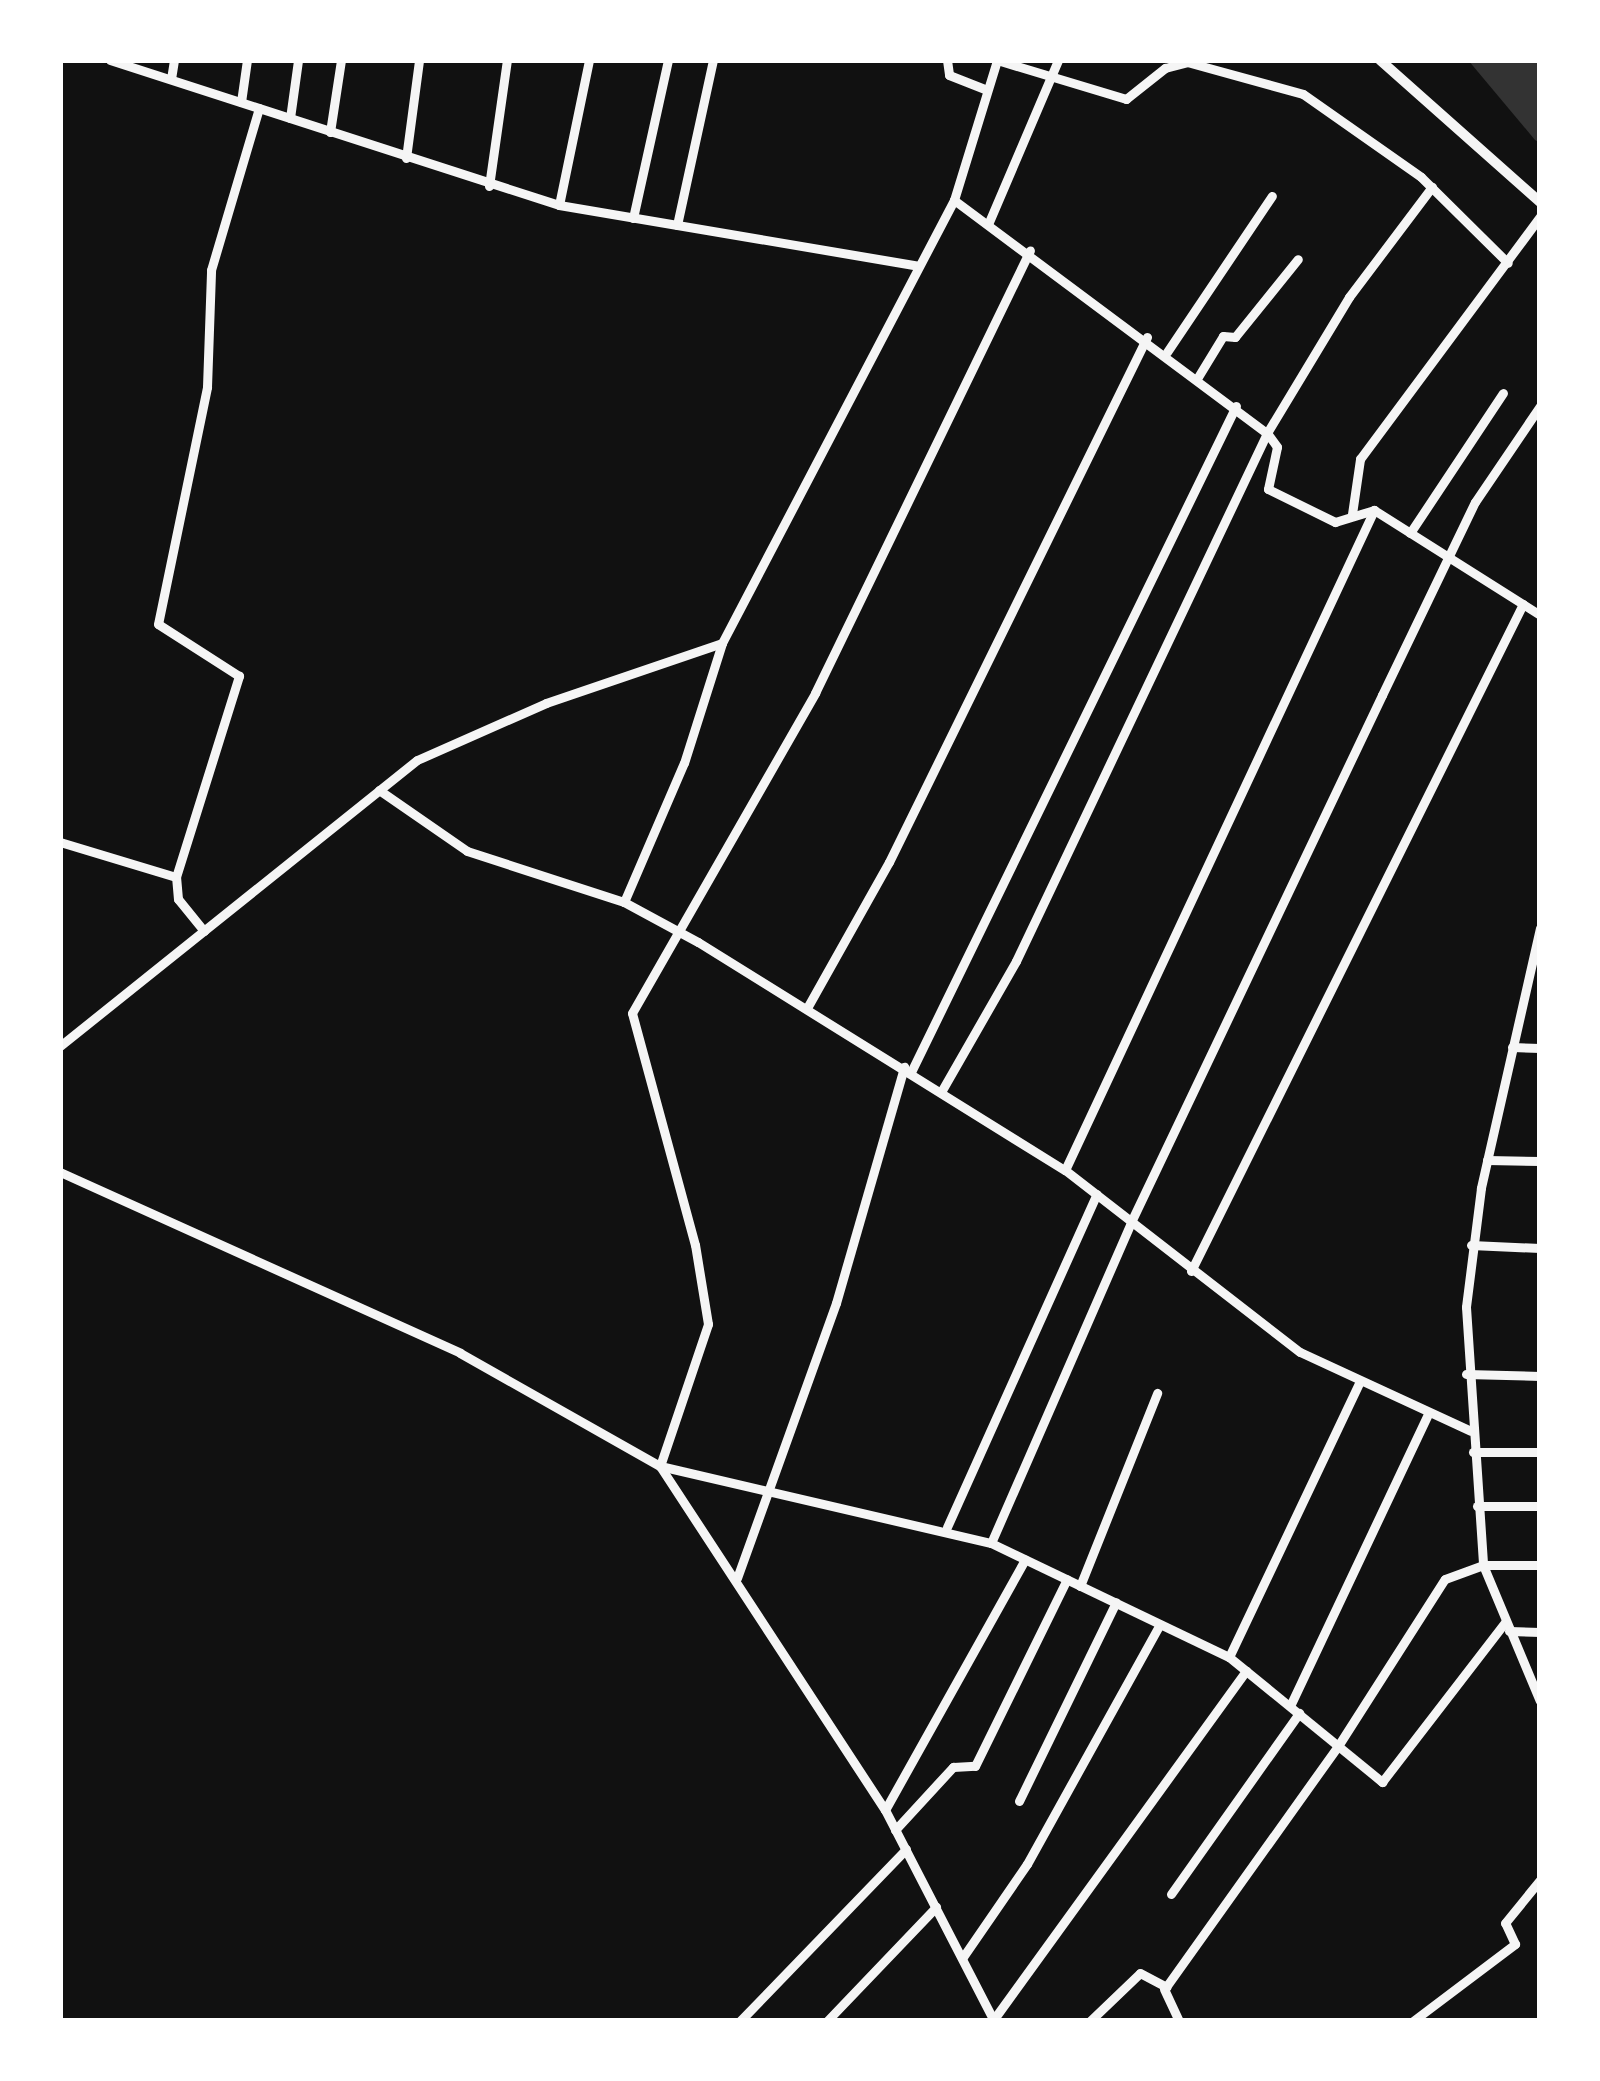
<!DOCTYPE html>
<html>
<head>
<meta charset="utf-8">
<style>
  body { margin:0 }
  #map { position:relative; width:1600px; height:2081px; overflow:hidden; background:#111; font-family:"PT Sans Narrow",sans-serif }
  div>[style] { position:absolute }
  .water>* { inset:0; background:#333 }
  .minor>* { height:9px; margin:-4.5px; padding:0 4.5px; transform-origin:4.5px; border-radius:4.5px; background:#f5f5f5 }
  .tertiary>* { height:10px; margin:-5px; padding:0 5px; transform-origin:5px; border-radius:5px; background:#f5f5f5 }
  span { translate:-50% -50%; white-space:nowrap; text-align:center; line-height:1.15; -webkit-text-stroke:12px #fff; paint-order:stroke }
  .frame { position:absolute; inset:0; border:63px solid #fff; pointer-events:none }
</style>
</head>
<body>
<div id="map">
  <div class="water">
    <div style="clip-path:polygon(1468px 60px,1540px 60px,1540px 143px,1535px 140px)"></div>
  </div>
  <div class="minor">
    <div style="left:110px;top:60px;width:472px;rotate:17.9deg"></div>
    <div style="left:559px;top:205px;width:364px;rotate:9.6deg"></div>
    <div style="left:947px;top:60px;width:15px;rotate:82deg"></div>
    <div style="left:949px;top:75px;width:41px;rotate:21.5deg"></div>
    <div style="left:997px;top:60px;width:135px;rotate:16.8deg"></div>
    <div style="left:1126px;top:99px;width:50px;rotate:-38.5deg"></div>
    <div style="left:1165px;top:68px;width:23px;rotate:-15deg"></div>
    <div style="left:1187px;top:62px;width:120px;rotate:15.4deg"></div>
    <div style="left:1303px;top:94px;width:144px;rotate:35.1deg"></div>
    <div style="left:1421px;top:177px;width:122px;rotate:44.7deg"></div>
    <div style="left:171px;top:79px;width:19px;rotate:-81deg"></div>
    <div style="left:241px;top:102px;width:42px;rotate:-81.9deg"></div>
    <div style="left:290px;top:118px;width:59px;rotate:-82.1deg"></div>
    <div style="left:330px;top:132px;width:73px;rotate:-81.3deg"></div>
    <div style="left:406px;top:158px;width:99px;rotate:-82.4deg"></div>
    <div style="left:489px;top:186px;width:127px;rotate:-81.9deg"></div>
    <div style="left:954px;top:200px;width:390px;rotate:36.7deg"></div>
    <div style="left:1267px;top:433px;width:17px;rotate:54deg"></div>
    <div style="left:1277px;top:447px;width:43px;rotate:102.1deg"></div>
    <div style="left:1268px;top:489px;width:75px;rotate:26.2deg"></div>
    <div style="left:1335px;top:522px;width:41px;rotate:-17.1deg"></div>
    <div style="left:1374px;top:510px;width:196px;rotate:32.3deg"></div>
    <div style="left:559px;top:205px;width:148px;rotate:-78.3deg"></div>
    <div style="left:633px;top:218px;width:162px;rotate:-77.5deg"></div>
    <div style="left:989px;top:222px;width:176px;rotate:-66.9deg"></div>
    <div style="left:677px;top:225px;width:169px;rotate:-77.7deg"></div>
    <div style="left:1167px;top:352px;width:188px;rotate:-56.1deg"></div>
    <div style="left:1198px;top:377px;width:48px;rotate:-58.6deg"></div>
    <div style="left:1223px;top:336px;width:12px;rotate:5deg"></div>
    <div style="left:1235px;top:337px;width:100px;rotate:-51.1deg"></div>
    <div style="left:1352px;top:514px;width:56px;rotate:-81.7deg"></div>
    <div style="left:1360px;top:459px;width:302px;rotate:-53.4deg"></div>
    <div style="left:1410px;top:533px;width:168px;rotate:-56.4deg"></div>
    <div style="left:379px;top:790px;width:107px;rotate:34.7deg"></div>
    <div style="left:467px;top:851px;width:165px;rotate:18deg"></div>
    <div style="left:624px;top:902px;width:84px;rotate:28.4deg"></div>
    <div style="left:698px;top:942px;width:432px;rotate:31.9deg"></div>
    <div style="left:1065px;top:1170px;width:297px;rotate:37.8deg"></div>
    <div style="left:1300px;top:1352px;width:188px;rotate:24.8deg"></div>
    <div style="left:60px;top:842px;width:121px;rotate:16.8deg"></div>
    <div style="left:624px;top:902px;width:151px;rotate:-66.7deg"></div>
    <div style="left:684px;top:763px;width:126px;rotate:-72.4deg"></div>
    <div style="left:1540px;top:928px;width:267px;rotate:102.8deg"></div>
    <div style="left:1481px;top:1188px;width:120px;rotate:97.2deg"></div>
    <div style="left:1466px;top:1307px;width:259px;rotate:86.2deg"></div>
    <div style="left:1483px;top:1565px;width:147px;rotate:67.3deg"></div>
    <div style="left:204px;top:931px;width:41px;rotate:-129.1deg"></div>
    <div style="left:178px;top:899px;width:22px;rotate:-95deg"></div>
    <div style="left:176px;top:877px;width:211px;rotate:-72.6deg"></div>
    <div style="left:239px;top:676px;width:96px;rotate:-147.3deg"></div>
    <div style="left:158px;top:624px;width:242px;rotate:-78.3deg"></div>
    <div style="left:207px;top:387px;width:117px;rotate:-88deg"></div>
    <div style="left:211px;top:270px;width:169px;rotate:-73.5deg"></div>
    <div style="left:807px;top:1008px;width:167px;rotate:-60.7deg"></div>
    <div style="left:889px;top:862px;width:585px;rotate:-63.83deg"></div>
    <div style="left:60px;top:1046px;width:457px;rotate:-38.7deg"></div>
    <div style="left:417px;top:760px;width:141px;rotate:-23.8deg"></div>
    <div style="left:546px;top:703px;width:186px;rotate:-18.8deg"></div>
    <div style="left:722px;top:643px;width:500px;rotate:-62.36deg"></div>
    <div style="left:954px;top:200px;width:146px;rotate:-72.9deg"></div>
    <div style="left:1512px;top:1047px;width:28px;rotate:2deg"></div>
    <div style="left:911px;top:1072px;width:741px;rotate:-63.99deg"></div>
    <div style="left:941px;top:1092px;width:151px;rotate:-60.2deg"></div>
    <div style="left:1016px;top:961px;width:585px;rotate:-64.57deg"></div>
    <div style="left:1267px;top:433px;width:159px;rotate:-58.9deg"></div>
    <div style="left:1349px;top:297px;width:138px;rotate:-53deg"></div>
    <div style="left:1487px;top:1160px;width:53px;rotate:1.1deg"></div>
    <div style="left:1065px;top:1170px;width:729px;rotate:-64.91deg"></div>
    <div style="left:60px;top:1172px;width:439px;rotate:24.3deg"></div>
    <div style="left:460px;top:1353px;width:230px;rotate:29.5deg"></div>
    <div style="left:660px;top:1466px;width:340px;rotate:13.1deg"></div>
    <div style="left:991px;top:1543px;width:264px;rotate:25.6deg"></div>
    <div style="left:1229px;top:1657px;width:198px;rotate:39.2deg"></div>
    <div style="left:1382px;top:1782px;width:202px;rotate:-52.4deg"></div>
    <div style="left:1471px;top:1245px;width:69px;rotate:2.5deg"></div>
    <div style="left:1191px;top:1271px;width:745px;rotate:-63.54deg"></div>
    <div style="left:1466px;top:1374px;width:74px;rotate:1.5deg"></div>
    <div style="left:1473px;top:1452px;width:67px"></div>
    <div style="left:1477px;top:1506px;width:63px"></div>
    <div style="left:947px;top:1527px;width:365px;rotate:-65.8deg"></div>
    <div style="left:991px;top:1543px;width:350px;rotate:-66.4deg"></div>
    <div style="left:1131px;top:1222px;width:584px;rotate:-64.53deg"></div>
    <div style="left:1382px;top:695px;width:214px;rotate:-64.3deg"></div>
    <div style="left:1475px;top:502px;width:116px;rotate:-55.9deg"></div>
    <div style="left:737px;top:1578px;width:292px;rotate:-70.2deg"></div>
    <div style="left:836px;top:1303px;width:246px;rotate:-73.9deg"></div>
    <div style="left:1080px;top:1586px;width:208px;rotate:-68.2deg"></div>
    <div style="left:1509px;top:1631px;width:31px;rotate:2deg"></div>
    <div style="left:1229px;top:1657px;width:303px;rotate:-64.6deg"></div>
    <div style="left:1290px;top:1706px;width:323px;rotate:-64.7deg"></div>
    <div style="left:1019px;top:1801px;width:221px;rotate:-64deg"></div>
    <div style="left:885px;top:1810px;width:287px;rotate:-60.8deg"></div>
    <div style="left:895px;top:1830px;width:86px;rotate:-47.4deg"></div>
    <div style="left:953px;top:1767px;width:22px;rotate:-3deg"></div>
    <div style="left:975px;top:1766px;width:208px;rotate:-63.8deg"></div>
    <div style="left:1171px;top:1894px;width:222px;rotate:-54.7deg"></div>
    <div style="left:963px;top:1957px;width:113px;rotate:-55.5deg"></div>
    <div style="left:1027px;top:1864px;width:274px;rotate:-61deg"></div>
    <div style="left:1164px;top:1989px;width:35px;rotate:65deg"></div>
    <div style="left:994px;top:2019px;width:430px;rotate:-54.1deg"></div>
    <div style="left:740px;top:2021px;width:239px;rotate:-46deg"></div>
    <div style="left:827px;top:2021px;width:158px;rotate:-46.3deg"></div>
    <div style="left:994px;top:2021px;width:237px;rotate:-117.3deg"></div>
    <div style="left:885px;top:1810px;width:411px;rotate:-123.2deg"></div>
    <div style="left:660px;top:1466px;width:150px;rotate:-71.3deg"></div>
    <div style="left:708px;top:1324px;width:80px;rotate:-99.3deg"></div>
    <div style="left:695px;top:1245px;width:240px;rotate:-105.2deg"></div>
    <div style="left:632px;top:1013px;width:369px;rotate:-60.2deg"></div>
    <div style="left:815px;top:693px;width:492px;rotate:-64.1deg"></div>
    <div style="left:1090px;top:2021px;width:69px;rotate:-43.8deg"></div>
    <div style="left:1140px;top:1973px;width:30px;rotate:28deg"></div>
    <div style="left:1166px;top:1987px;width:296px;rotate:-54.5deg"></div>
    <div style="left:1338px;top:1746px;width:198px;rotate:-57.4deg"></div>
    <div style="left:1445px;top:1579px;width:40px;rotate:-20.2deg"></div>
    <div style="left:1483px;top:1565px;width:57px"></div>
    <div style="left:1413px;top:2021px;width:128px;rotate:-37deg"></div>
    <div style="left:1515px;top:1944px;width:23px;rotate:-115deg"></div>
    <div style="left:1505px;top:1923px;width:55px;rotate:-50.9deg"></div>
  </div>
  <div class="tertiary">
    <div style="left:1380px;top:60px;width:214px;rotate:41.6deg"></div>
  </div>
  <div class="frame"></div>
</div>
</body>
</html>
